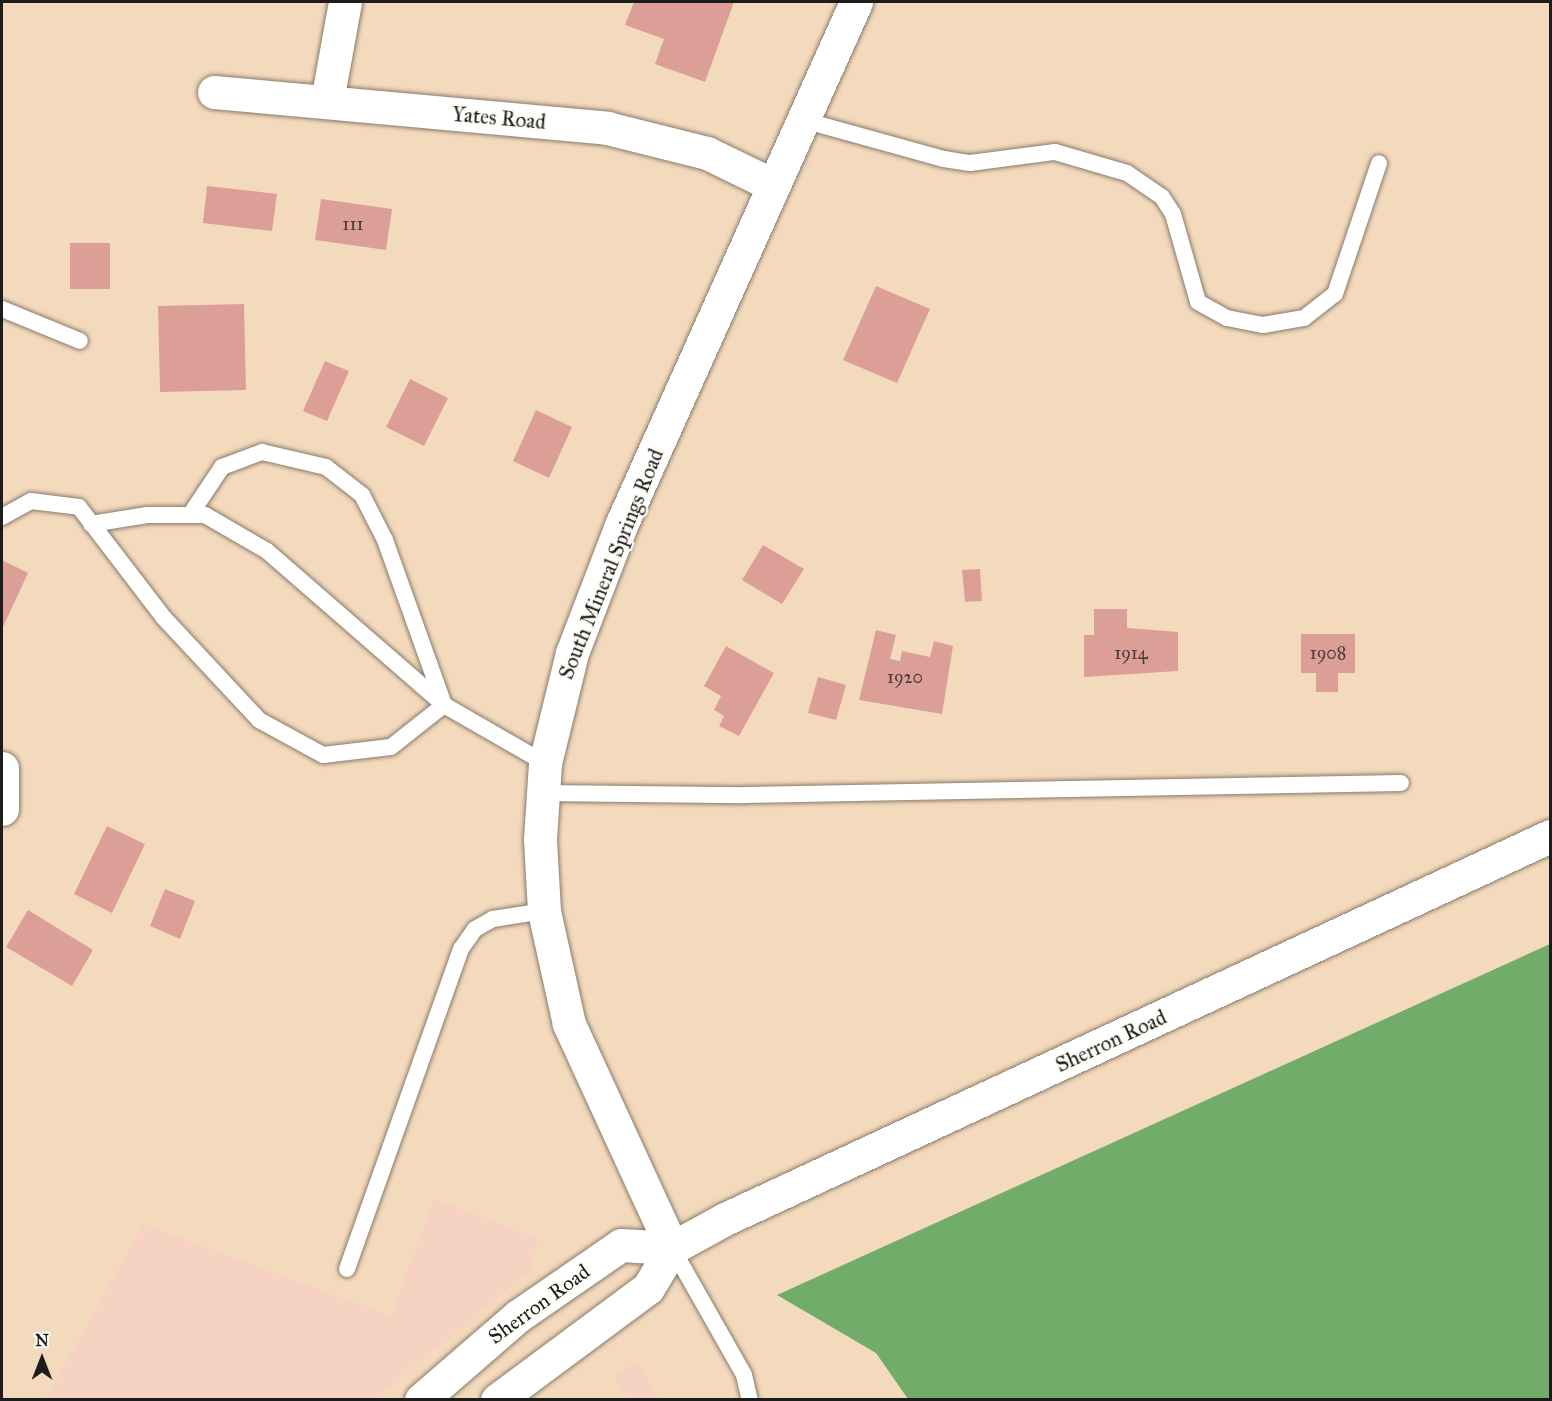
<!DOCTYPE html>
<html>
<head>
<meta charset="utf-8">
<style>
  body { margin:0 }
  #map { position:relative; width:1552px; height:1401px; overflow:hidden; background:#f4dabd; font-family:"IM FELL Great Primer",serif }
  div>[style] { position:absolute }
  .built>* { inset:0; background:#f5d2c2 }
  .forest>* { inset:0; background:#72ac6b }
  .building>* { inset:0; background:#dc9f97 }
  .roads { filter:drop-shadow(0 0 2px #887b6c) drop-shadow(0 0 2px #887b6c) }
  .lane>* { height:16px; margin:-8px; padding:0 8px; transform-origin:8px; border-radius:8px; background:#fff }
  .street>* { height:33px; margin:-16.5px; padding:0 16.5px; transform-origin:16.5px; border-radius:16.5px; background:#fff }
  .secondary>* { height:33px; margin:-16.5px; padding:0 16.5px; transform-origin:16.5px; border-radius:16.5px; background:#fff }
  span { translate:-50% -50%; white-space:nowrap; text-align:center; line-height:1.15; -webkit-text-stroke:4.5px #fdfcf7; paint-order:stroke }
  .number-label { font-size:18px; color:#4c3d3b }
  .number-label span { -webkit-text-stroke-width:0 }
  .street-label { font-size:21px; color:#1c1c1c }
  .frame { position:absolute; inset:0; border:3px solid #1c1c1c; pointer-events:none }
  .north { position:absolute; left:12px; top:1329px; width:60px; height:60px; -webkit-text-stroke:4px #fdfcf7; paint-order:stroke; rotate:0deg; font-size:16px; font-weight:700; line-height:24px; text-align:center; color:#1c1c1c }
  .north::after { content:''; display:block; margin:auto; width:21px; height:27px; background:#1c1c1c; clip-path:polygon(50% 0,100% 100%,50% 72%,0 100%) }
</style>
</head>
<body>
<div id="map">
  <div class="built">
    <div style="clip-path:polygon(434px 1199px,539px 1239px,529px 1271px,375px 1399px,46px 1399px,143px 1224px,391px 1316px)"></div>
    <div style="clip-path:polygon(635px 1361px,661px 1399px,629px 1399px,613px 1376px)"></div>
  </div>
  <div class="forest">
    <div style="clip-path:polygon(1550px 944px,1550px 1399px,908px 1399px,876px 1353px,777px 1295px)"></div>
  </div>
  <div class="building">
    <div style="clip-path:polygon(634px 2px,734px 2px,705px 82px,655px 64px,664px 39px,625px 25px)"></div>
    <div style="clip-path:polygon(207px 186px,277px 194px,272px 231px,203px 223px)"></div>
    <div style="clip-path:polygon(321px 199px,392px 209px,386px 250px,315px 240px)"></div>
    <div style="clip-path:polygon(70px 243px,110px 243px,110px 289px,70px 289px)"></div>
    <div style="clip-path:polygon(876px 286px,930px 309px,897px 383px,843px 360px)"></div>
    <div style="clip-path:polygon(244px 304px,246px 390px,160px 392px,158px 306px)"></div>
    <div style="clip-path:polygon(325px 361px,349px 371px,327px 421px,303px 411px)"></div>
    <div style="clip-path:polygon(410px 379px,448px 398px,424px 446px,386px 427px)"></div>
    <div style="clip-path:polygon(536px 410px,572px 427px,549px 478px,513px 461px)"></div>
    <div style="clip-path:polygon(763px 545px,804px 569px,782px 604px,742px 580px)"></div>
    <div style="clip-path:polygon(2px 560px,28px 573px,2px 629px)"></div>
    <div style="clip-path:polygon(980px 569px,982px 601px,965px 602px,962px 570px)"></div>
    <div style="clip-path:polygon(1094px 609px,1127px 609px,1127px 628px,1178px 632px,1178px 671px,1084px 677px,1084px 635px,1094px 635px)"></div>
    <div style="clip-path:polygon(876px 630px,896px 635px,890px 659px,900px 661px,902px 651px,930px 657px,934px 641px,953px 646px,942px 714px,859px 700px)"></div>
    <div style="clip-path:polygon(1301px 634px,1355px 634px,1355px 673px,1338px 673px,1338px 692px,1316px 692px,1316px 673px,1301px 673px)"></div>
    <div style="clip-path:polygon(726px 646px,774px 673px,739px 736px,719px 726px,724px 716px,714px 710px,721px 696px,704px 686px)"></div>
    <div style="clip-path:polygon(818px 677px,846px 685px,836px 720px,808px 713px)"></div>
    <div style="clip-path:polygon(107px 826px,145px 844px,112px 913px,74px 894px)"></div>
    <div style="clip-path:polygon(165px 889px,195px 901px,180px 939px,150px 926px)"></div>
    <div style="clip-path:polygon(28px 910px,93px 950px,72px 986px,6px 947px)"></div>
  </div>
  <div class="roads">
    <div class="lane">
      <div style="left:803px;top:120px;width:146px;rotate:15.5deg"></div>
      <div style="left:944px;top:159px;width:26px;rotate:9deg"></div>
      <div style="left:970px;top:163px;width:86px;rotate:-7.4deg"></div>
      <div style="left:1055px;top:152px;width:75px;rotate:16.3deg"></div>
      <div style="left:1127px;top:173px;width:42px;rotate:34.4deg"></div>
      <div style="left:1162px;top:197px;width:20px;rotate:57deg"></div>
      <div style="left:1173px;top:214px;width:91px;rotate:74.1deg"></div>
      <div style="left:1198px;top:302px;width:33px;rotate:29deg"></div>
      <div style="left:1227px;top:318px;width:37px;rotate:11deg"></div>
      <div style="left:1263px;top:325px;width:42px;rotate:-9.7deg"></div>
      <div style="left:1304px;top:318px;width:39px;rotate:-38deg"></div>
      <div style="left:1335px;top:294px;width:138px;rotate:-71.4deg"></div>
      <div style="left:2px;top:309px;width:84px;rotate:22.3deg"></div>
      <div style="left:190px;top:515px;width:58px;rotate:-56.3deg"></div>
      <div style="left:222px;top:467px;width:43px;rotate:-20.6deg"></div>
      <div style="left:262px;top:452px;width:66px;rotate:13.2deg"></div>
      <div style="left:326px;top:467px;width:46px;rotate:37.9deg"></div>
      <div style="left:362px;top:495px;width:51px;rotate:62.9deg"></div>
      <div style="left:385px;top:540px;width:175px;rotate:70.3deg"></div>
      <div style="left:2px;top:517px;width:33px;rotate:-29deg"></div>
      <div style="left:31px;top:501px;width:48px;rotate:7.1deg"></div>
      <div style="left:79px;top:507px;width:140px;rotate:52.6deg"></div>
      <div style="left:164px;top:618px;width:139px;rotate:47deg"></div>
      <div style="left:259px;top:720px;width:73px;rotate:28.7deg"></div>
      <div style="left:323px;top:755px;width:68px;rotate:-6.7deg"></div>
      <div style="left:391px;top:747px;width:68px;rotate:-38.4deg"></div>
      <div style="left:444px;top:705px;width:116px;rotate:29.9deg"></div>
      <div style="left:91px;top:524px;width:57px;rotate:-9.1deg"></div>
      <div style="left:147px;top:515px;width:58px"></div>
      <div style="left:205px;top:515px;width:72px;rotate:30.1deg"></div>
      <div style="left:267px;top:551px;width:233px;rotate:41deg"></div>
      <div style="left:541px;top:793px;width:204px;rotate:0.6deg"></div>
      <div style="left:745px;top:795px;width:656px;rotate:-1.05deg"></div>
      <div style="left:672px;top:1248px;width:146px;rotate:60.4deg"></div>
      <div style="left:744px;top:1375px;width:26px;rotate:77deg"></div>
      <div style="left:347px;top:1269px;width:340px;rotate:-70.4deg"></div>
      <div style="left:461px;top:949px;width:24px;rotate:-55deg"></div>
      <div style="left:475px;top:929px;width:21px;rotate:-29deg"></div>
      <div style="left:493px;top:919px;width:52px;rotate:-8.9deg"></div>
    </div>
    <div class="street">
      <div style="left:214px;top:92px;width:395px;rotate:5.2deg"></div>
      <div style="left:607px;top:128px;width:103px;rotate:14deg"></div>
      <div style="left:707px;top:153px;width:73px;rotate:25.9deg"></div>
      <div style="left:327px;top:101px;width:101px;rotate:-79.7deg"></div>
      <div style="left:2px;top:768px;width:41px;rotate:90deg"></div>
    </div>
    <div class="secondary">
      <div style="left:672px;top:1248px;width:247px;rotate:-114.7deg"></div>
      <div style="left:569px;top:1024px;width:116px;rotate:-102.5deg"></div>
      <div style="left:544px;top:911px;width:72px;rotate:-93.2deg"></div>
      <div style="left:540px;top:839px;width:76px;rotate:-86.2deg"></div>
      <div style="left:545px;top:763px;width:113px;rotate:-76.2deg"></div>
      <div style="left:572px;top:653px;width:139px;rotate:-69deg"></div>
      <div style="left:622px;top:523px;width:571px;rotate:-65.81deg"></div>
      <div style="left:421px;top:1400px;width:128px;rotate:-40.9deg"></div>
      <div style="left:518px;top:1316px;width:125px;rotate:-34.6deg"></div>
      <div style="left:621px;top:1245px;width:51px;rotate:3.4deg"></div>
      <div style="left:497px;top:1400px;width:188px;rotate:-36.6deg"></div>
      <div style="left:648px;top:1288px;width:47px;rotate:-59deg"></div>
      <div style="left:672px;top:1248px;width:60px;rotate:-28.7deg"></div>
      <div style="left:725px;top:1219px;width:910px;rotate:-24.9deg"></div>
    </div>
  </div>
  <div class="number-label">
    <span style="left:353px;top:224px">111</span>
    <span style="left:1131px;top:653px">1914</span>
    <span style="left:1328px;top:653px">1908</span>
    <span style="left:905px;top:677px">1920</span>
  </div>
  <div class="street-label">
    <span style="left:499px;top:118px;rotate:5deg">Yates Road</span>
    <span style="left:611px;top:564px;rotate:-68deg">South Mineral Springs Road</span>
    <span style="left:1111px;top:1041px;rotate:-25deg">Sherron Road</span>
    <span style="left:539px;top:1304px;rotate:-36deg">Sherron Road</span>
  </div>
  <div class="frame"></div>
  <div class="north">N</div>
</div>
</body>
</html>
